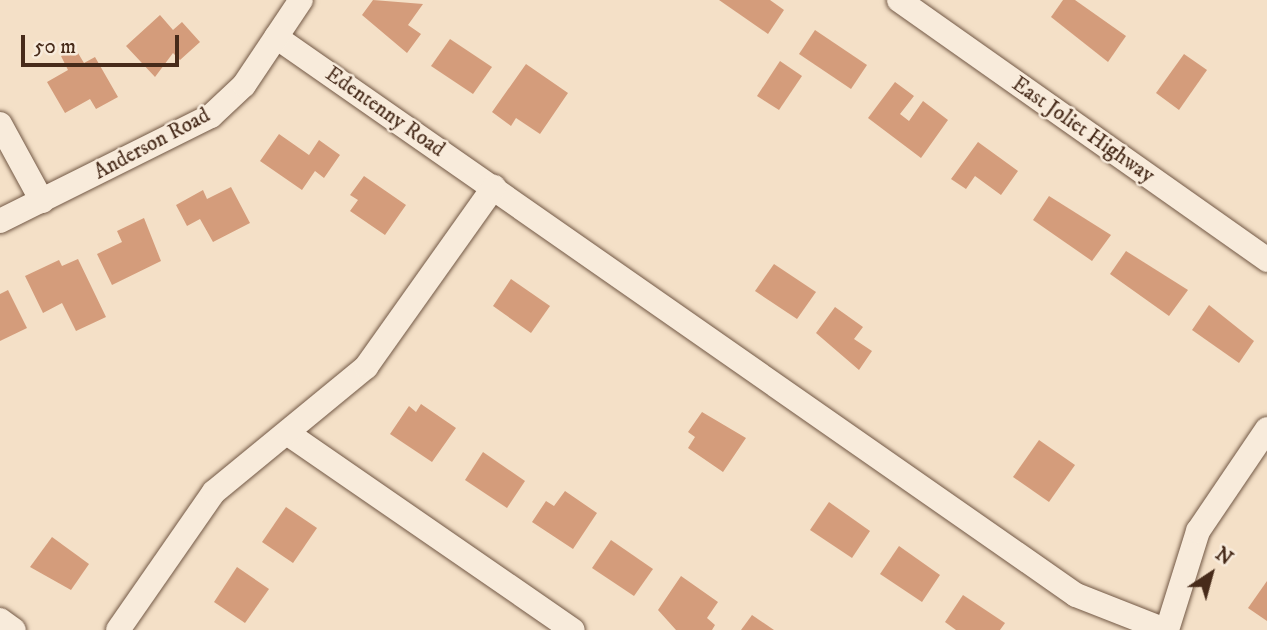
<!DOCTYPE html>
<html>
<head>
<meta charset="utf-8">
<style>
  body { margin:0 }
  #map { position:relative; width:1267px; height:630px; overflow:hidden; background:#f4e0c7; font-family:"IM FELL DW Pica",serif }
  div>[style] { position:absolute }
  .building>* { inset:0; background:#d49c7b }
  .roads { filter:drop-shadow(0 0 2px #725845) drop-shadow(0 0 2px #725845) }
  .minor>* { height:24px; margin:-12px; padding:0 12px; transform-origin:12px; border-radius:12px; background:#f8ebdb }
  span { translate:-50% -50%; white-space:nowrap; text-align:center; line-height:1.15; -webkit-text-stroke:5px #f8ebdb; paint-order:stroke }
  .street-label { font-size:21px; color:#472b1a }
  .north { position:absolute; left:1176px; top:539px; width:70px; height:70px; -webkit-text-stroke:5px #f8ebdb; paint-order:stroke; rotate:36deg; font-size:19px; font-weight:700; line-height:28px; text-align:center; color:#472b1a }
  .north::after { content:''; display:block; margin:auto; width:24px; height:32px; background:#472b1a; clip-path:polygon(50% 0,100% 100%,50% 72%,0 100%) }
  .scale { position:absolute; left:21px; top:35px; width:158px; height:32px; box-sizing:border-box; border:4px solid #472b1a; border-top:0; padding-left:9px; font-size:21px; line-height:24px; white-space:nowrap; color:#472b1a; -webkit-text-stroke:5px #f8ebdb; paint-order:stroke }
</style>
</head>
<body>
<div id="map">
  <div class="building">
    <div style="clip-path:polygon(373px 0,423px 4px,408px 25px,421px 34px,407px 53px,362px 15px)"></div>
    <div style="clip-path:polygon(719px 0,770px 0,784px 10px,768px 34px)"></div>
    <div style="clip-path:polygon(1063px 0,1075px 0,1126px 36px,1108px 62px,1051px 17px)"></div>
    <div style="clip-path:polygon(160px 15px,173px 30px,182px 22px,200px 42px,180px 60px,173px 53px,155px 77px,126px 46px)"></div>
    <div style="clip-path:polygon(815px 30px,867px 65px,851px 89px,799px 54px)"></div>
    <div style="clip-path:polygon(450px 39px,492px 67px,473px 94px,431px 66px)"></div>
    <div style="clip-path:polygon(75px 48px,84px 63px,95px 57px,118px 97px,96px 109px,90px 99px,65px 113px,47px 82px,68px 70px,61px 56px)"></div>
    <div style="clip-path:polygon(1184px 54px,1207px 70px,1179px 110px,1156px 93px)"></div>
    <div style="clip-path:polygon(780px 61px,802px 76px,779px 110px,757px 96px)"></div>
    <div style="clip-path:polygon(526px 64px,568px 93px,540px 134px,516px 118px,511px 126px,492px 112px)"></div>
    <div style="clip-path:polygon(895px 82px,914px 96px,900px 114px,909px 121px,923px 101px,948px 120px,921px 158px,868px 118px)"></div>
    <div style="clip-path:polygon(279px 134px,309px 155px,319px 140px,340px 155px,324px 178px,315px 171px,302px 190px,260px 161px)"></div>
    <div style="clip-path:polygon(978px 142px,1018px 171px,1001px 195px,975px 176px,966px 189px,951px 179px)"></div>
    <div style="clip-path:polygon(364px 176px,406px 205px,385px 235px,350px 211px,358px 200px,350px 195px)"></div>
    <div style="clip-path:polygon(231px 187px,250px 223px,213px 242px,200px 219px,187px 226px,176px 205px,203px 190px,207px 199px)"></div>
    <div style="clip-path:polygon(1049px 196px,1111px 235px,1092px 261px,1033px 220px)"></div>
    <div style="clip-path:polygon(144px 218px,161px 261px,112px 285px,97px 254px,122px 242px,117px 231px)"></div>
    <div style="clip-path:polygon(1126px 251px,1188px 290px,1169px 316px,1110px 274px)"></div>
    <div style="clip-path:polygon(78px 259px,106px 317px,76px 331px,62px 303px,43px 313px,25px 276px,59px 260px,62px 266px)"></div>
    <div style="clip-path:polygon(774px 264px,816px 292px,797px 319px,755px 291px)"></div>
    <div style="clip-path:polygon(511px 279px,550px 306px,531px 333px,493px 306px)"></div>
    <div style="clip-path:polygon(8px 290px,27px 328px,0 341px,0 294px)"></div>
    <div style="clip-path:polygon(1209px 305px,1254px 341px,1239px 363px,1192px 330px)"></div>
    <div style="clip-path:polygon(835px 307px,863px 327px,854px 339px,872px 351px,859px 370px,816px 333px)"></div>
    <div style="clip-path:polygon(421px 404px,456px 428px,432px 462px,390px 434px,409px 406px,416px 412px)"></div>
    <div style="clip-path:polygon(702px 412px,746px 438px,723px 472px,688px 448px,695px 437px,688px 432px)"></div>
    <div style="clip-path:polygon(1039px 440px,1075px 465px,1049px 502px,1013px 477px)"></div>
    <div style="clip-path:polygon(483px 452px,525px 481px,507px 508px,465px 480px)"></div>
    <div style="clip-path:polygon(565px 491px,597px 513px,573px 549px,532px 522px,546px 501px,554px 506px)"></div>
    <div style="clip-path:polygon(829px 502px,870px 531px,852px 558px,810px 530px)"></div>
    <div style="clip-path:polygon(286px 507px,317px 528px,293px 563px,262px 542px)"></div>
    <div style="clip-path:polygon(52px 537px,89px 564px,71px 590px,30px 567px)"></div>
    <div style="clip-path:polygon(611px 540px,653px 569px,634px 596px,592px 568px)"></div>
    <div style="clip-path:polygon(899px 546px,940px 575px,922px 602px,880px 574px)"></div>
    <div style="clip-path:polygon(237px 567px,269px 589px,245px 623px,214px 602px)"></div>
    <div style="clip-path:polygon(681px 576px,718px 602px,707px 618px,715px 625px,712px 630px,676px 630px,658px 610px)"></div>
    <div style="clip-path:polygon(1267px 581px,1267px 621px,1248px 608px)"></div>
    <div style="clip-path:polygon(963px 595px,1005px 623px,1000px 630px,956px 630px,945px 622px)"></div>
    <div style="clip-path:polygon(752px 615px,774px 630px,741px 630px)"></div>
  </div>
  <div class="roads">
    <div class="minor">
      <div style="left:899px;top:0;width:451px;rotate:35.2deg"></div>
      <div style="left:276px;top:37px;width:975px;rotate:34.9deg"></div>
      <div style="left:1076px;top:595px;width:96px;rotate:21.5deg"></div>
      <div style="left:0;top:124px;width:88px;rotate:61.4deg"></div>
      <div style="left:0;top:221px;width:236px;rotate:-26.5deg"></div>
      <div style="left:211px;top:116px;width:45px;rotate:-43.2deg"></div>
      <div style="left:244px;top:85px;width:102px;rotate:-56.2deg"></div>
      <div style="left:287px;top:433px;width:347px;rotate:34.6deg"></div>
      <div style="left:0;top:620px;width:17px;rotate:36deg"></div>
      <div style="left:118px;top:630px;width:168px;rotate:-55.2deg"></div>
      <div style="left:214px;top:492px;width:197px;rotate:-39.4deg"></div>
      <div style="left:366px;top:367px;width:221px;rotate:-54.6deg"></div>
      <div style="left:1167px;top:630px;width:104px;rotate:-72.6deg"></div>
      <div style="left:1198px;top:531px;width:123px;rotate:-55.9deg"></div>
    </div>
  </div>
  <div class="street-label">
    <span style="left:385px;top:112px;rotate:35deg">Edentenny Road</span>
    <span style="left:1083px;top:130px;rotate:35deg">East Joliet Highway</span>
    <span style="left:152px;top:144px;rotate:-28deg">Anderson Road</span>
  </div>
  <div class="north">N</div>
  <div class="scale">50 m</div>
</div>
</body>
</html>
